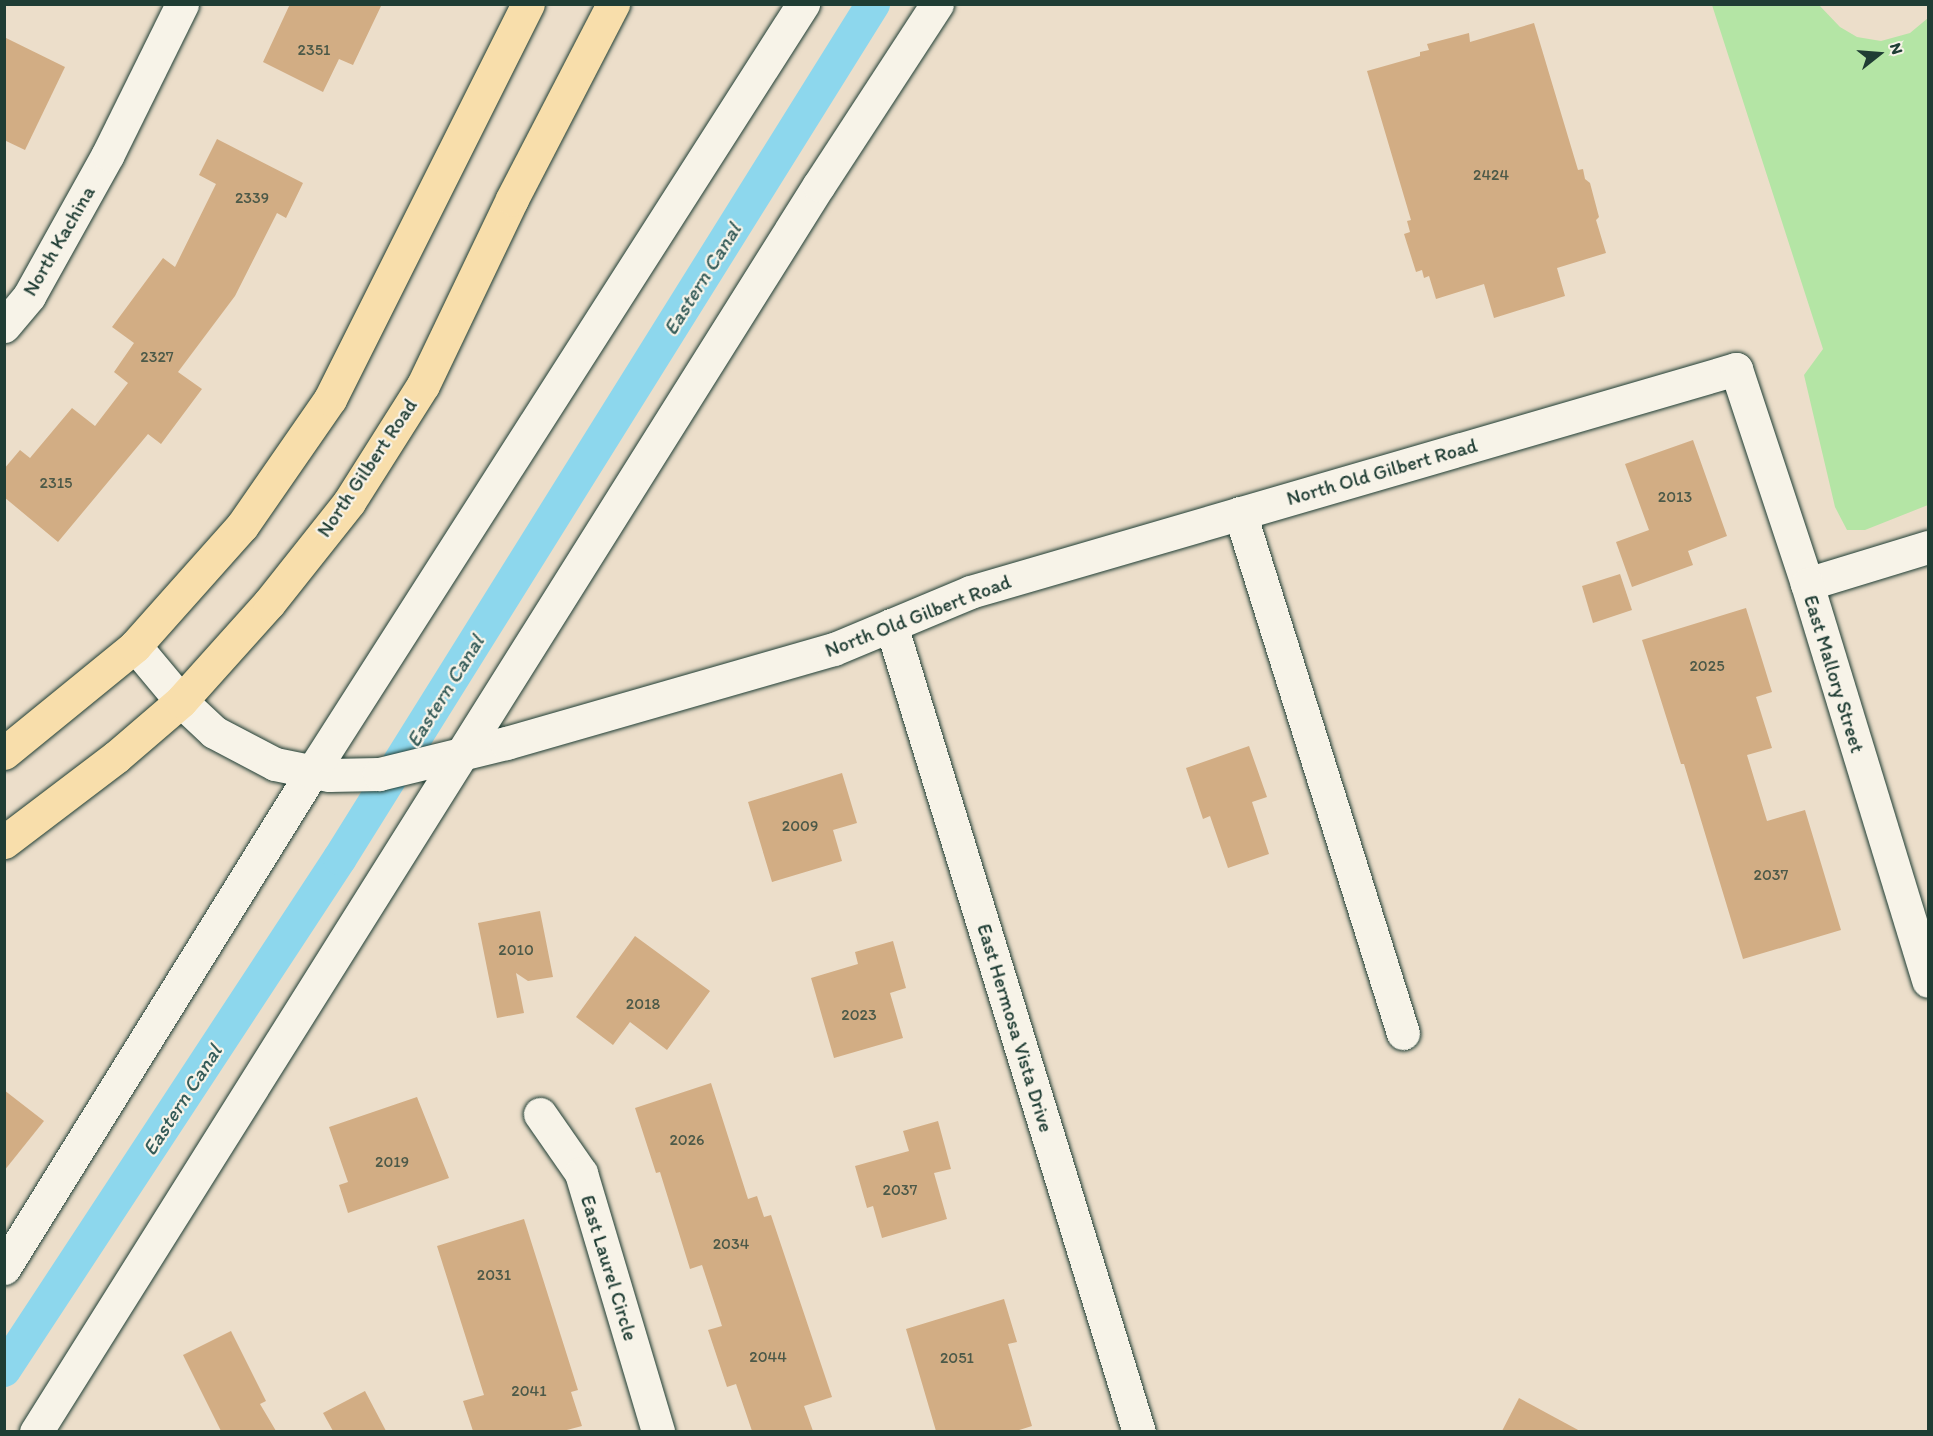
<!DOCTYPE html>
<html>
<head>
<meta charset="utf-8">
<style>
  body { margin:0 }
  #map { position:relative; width:1933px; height:1436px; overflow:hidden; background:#ecdeca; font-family:Itim,sans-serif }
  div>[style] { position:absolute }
  .green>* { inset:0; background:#b4e5a5 }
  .canal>* { height:34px; margin:-17px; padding:0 17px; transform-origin:17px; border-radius:17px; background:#8dd7ed }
  .building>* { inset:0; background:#d2ad84 }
  .roads { filter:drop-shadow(0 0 2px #1f3d34) drop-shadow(0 0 2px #1f3d34) }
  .minor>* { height:33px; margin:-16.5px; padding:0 16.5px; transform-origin:16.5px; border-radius:16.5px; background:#f7f3e8 }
  .major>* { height:33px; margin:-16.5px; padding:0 16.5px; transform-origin:16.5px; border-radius:16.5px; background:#f8deab }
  span { translate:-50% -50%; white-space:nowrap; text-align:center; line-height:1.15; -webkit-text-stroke:4.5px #f7f3e8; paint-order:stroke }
  .number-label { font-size:16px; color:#4c5948 }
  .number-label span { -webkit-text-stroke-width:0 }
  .street-label { font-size:20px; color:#1f3d34 }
  .water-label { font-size:21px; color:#355c59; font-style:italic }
  .frame { position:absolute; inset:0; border:6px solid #1f3d34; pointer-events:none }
  .north { position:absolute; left:1849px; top:24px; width:60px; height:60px; -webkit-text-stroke:4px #f7f3e8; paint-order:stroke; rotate:73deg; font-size:16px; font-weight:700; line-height:24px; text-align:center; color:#1f3d34 }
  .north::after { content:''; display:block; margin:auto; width:21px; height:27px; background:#1f3d34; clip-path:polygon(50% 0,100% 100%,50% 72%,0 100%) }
</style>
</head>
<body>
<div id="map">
  <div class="green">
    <div style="clip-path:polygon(1712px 5px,1819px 5px,1840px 27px,1857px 37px,1881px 41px,1910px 33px,1928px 18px,1928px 505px,1865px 530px,1847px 530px,1835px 507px,1804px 375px,1823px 349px)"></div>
  </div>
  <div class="canal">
    <div style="left:4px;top:1370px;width:612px;rotate:-56.73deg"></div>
    <div style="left:340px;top:858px;width:1007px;rotate:-58.03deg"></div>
  </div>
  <div class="building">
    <div style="clip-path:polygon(290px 4px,382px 4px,353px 65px,339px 59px,323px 92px,263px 62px)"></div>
    <div style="clip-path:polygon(1534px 23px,1578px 170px,1583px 169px,1585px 179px,1590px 183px,1599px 217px,1596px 220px,1606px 253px,1557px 268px,1565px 296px,1494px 318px,1484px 284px,1436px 299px,1429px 276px,1424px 278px,1422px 270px,1416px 272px,1404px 234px,1410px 232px,1407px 221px,1411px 220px,1367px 71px,1420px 56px,1420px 52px,1429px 50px,1427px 44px,1469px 33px,1470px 42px)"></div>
    <div style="clip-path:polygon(4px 37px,65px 67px,25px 150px,4px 140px)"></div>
    <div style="clip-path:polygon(217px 139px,303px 183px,286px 218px,277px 213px,235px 296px,178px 372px,202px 389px,161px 444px,148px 434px,58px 542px,4px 497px,4px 469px,20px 450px,30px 458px,72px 408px,95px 426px,128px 383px,114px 372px,134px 343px,112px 327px,163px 258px,175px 267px,216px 184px,199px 175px)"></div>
    <div style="clip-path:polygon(1693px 440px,1727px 536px,1688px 551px,1693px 565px,1632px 587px,1616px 542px,1649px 530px,1625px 464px)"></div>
    <div style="clip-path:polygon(1620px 574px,1632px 610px,1593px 623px,1582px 586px)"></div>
    <div style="clip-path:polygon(1746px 608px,1772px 692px,1756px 697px,1772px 748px,1747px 755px,1767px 821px,1805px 810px,1841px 930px,1743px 959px,1684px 764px,1681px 764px,1642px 640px)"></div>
    <div style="clip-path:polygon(1249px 746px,1267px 797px,1252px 802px,1269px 854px,1228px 868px,1210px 816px,1203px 819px,1186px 768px)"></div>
    <div style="clip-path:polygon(842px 773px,857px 823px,833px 830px,842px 861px,772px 882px,748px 802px)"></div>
    <div style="clip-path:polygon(540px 911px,553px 977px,528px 981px,516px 973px,524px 1013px,497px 1018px,478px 923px)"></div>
    <div style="clip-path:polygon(635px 936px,710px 991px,667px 1050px,630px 1022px,613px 1045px,576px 1017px)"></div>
    <div style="clip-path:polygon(893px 941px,906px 988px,890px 993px,903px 1038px,834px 1058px,811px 978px,858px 964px,855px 952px)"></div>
    <div style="clip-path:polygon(711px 1083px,748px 1199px,757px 1196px,764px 1217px,771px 1215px,832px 1397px,804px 1406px,813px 1431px,752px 1431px,736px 1384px,727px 1387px,708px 1330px,722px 1326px,702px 1265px,690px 1269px,660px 1172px,656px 1173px,635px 1108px)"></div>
    <div style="clip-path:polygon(4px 1090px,44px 1121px,4px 1171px)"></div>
    <div style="clip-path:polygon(417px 1097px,449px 1178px,348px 1213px,339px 1185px,348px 1182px,329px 1127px)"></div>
    <div style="clip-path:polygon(938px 1121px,951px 1169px,934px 1173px,947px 1219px,882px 1238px,873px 1206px,867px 1208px,855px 1166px,909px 1151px,903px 1131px)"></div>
    <div style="clip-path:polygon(524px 1219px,578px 1390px,571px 1392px,582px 1426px,563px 1431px,473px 1431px,463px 1401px,484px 1395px,437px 1246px)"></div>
    <div style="clip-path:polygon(1004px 1299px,1017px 1342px,1008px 1344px,1032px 1426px,1016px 1431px,936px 1431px,906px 1329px)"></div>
    <div style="clip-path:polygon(231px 1331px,266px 1401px,260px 1404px,276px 1431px,221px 1431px,183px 1355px)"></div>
    <div style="clip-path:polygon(365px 1391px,386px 1431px,333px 1431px,323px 1413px)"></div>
    <div style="clip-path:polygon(1519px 1398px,1580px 1431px,1502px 1431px)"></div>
  </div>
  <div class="roads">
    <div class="minor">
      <div style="left:4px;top:326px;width:39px;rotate:-50deg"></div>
      <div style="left:29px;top:296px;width:162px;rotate:-60.9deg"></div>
      <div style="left:108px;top:154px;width:167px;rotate:-63.7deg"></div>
      <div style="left:1240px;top:513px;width:545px;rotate:72.6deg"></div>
      <div style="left:1807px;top:584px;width:127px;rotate:-17deg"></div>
      <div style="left:891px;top:625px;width:844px;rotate:72.92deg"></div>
      <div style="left:135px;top:646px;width:72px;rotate:50.1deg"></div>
      <div style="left:181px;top:701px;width:45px;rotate:43.2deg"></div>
      <div style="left:214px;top:732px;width:69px;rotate:27.7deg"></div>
      <div style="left:275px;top:764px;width:55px;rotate:11.5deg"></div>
      <div style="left:329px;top:775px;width:50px;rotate:-1.1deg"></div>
      <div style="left:379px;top:774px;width:131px;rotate:-13.7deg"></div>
      <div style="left:506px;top:743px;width:341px;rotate:-16deg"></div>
      <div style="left:834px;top:649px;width:147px;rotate:-22.7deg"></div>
      <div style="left:970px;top:592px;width:798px;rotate:-16.23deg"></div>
      <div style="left:1736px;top:369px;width:226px;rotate:71.7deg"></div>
      <div style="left:1807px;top:584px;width:415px;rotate:73deg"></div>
      <div style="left:540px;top:1114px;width:72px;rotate:55.2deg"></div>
      <div style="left:581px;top:1173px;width:270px;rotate:73.4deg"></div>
      <div style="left:4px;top:1268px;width:584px;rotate:-58.16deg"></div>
      <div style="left:312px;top:772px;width:912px;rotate:-57.41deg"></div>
      <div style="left:36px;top:1432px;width:1472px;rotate:-57.88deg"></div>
      <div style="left:819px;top:185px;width:216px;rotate:-56.9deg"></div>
    </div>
    <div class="major">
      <div style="left:4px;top:753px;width:169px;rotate:-39.2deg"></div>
      <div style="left:135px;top:646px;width:161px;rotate:-48.3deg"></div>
      <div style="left:242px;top:526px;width:155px;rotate:-55.3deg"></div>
      <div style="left:330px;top:399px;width:442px;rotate:-63.4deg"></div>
      <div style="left:4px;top:842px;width:141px;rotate:-37.2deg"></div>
      <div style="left:116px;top:757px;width:86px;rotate:-40.7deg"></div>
      <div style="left:181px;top:701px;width:132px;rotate:-48.1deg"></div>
      <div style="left:269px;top:603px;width:129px;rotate:-51.6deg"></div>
      <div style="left:349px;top:502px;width:138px;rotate:-57.7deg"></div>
      <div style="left:423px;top:385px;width:206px;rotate:-64.4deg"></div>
      <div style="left:512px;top:199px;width:220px;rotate:-62.6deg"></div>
    </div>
  </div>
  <div class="number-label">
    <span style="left:314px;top:50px">2351</span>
    <span style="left:1491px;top:175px">2424</span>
    <span style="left:252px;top:198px">2339</span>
    <span style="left:157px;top:357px">2327</span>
    <span style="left:56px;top:483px">2315</span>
    <span style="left:1675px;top:497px">2013</span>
    <span style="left:1707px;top:666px">2025</span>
    <span style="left:800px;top:826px">2009</span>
    <span style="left:1771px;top:875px">2037</span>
    <span style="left:516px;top:950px">2010</span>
    <span style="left:643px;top:1004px">2018</span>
    <span style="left:859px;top:1015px">2023</span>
    <span style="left:687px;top:1140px">2026</span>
    <span style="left:392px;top:1162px">2019</span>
    <span style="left:900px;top:1190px">2037</span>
    <span style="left:731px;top:1244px">2034</span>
    <span style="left:494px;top:1275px">2031</span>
    <span style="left:768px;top:1357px">2044</span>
    <span style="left:957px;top:1358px">2051</span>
    <span style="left:529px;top:1391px">2041</span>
  </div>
  <div class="street-label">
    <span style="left:59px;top:241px;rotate:-60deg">North Kachina</span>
    <span style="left:367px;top:468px;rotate:-56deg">North Gilbert Road</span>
    <span style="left:1382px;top:472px;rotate:-16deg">North Old Gilbert Road</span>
    <span style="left:918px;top:616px;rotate:-21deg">North Old Gilbert Road</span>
    <span style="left:1834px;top:674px;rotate:73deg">East Mallory Street</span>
    <span style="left:1015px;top:1028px;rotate:73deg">East Hermosa Vista Drive</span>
    <span style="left:609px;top:1268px;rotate:73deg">East Laurel Circle</span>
  </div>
  <div class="water-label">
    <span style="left:702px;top:279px;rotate:-58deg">Eastern Canal</span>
    <span style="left:445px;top:691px;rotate:-58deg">Eastern Canal</span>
    <span style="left:182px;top:1100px;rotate:-57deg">Eastern Canal</span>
  </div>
  <div class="frame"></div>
  <div class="north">N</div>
</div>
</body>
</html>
